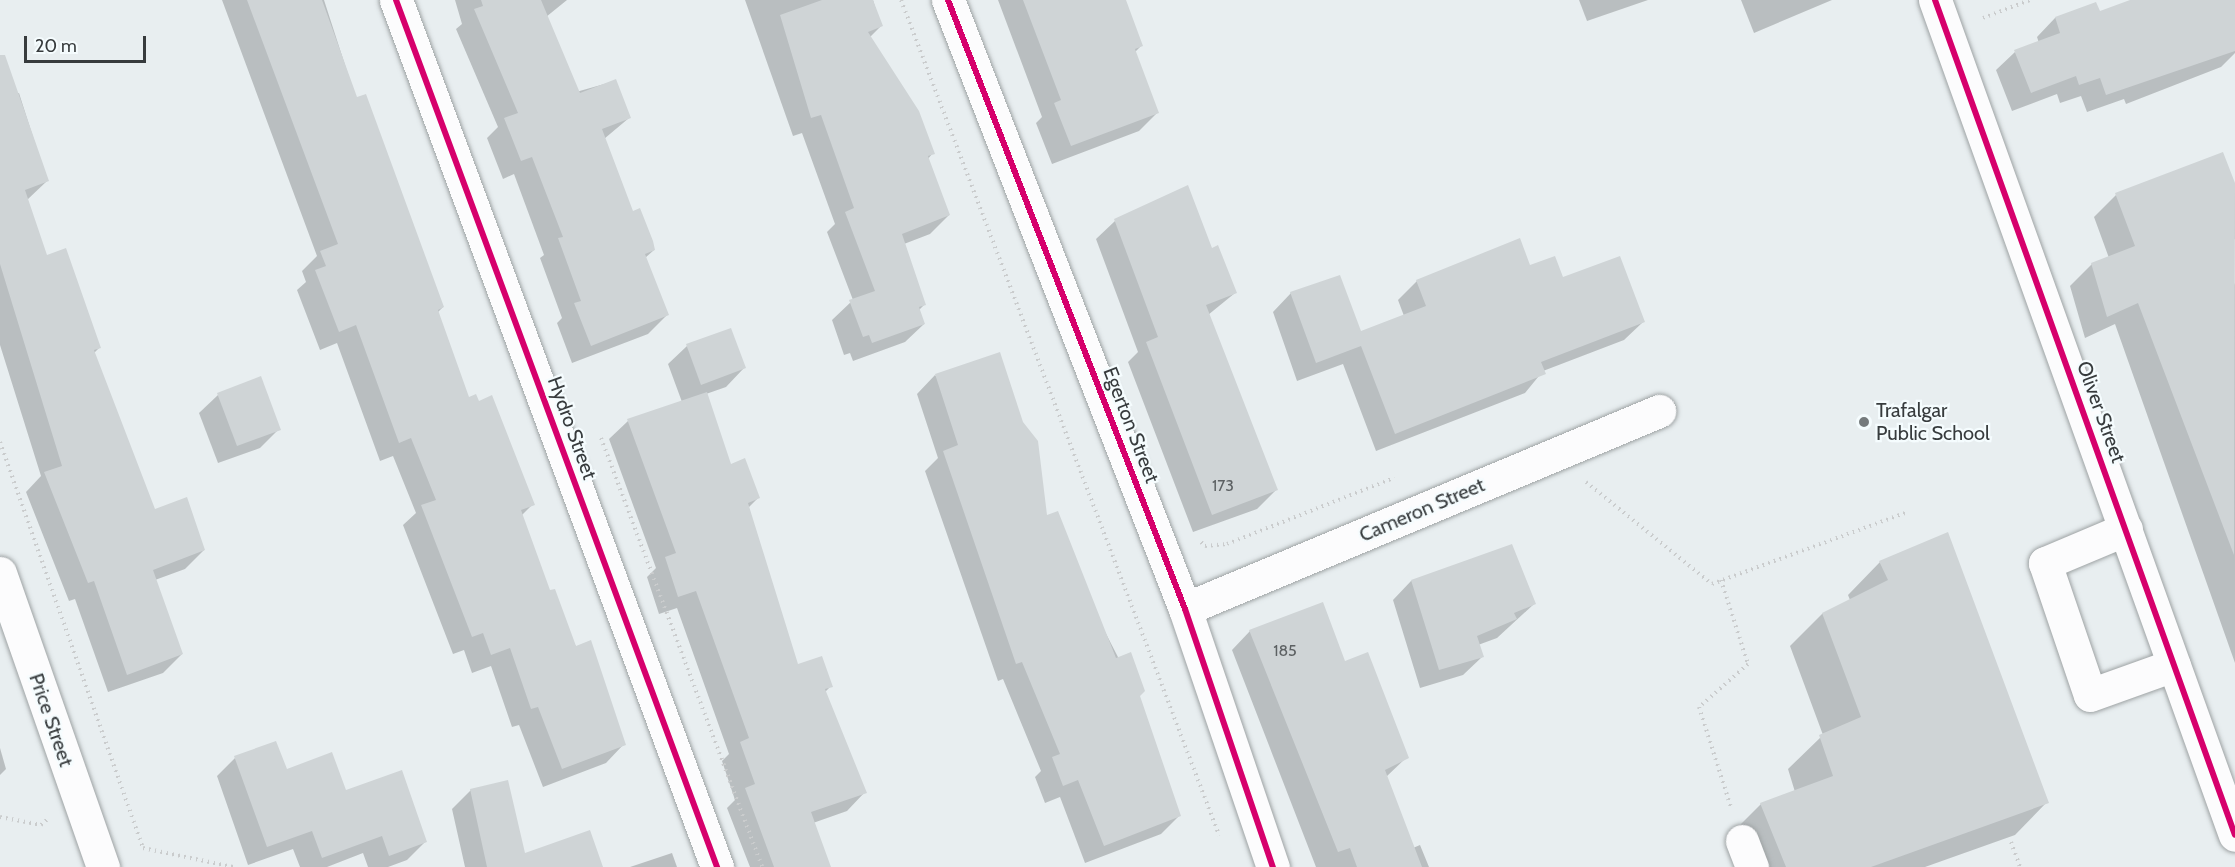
<!DOCTYPE html>
<html>
<head>
<meta charset="utf-8">
<style>
  body { margin:0 }
  #map { position:relative; width:2235px; height:867px; overflow:hidden; background:#e8eef0; font-family:Cabin,sans-serif }
  div>[style] { position:absolute }
  .shadow>* { inset:0; background:#0003 }
  .building>* { inset:0; background:#cfd4d6 }
  .path>* { height:4px; margin-top:-2px; transform-origin:0; background:repeating-linear-gradient(90deg,#cacccd 0 1.5px,transparent 0 6px) }
  .roads { filter:drop-shadow(0 0 2px #9ea3a4) drop-shadow(0 0 2px #9ea3a4) }
  .minor>* { height:33px; margin:-16.5px; padding:0 16.5px; transform-origin:16.5px; border-radius:16.5px; background:#fcfcfd }
  .cycleway>* { height:6px; margin:-3px; padding:0 3px; transform-origin:3px; border-radius:3px; background:#d6006c }
  .dots>* { width:16px; height:16px; translate:-50% -50%; box-sizing:border-box; border:3px solid #f5fcfe; border-radius:50% }
  span { translate:-50% -50%; white-space:nowrap; text-align:center; line-height:1.15; -webkit-text-stroke:4.5px #f5fcfe; paint-order:stroke }
  .number-label { font-size:16px; color:#5d6163 }
  .number-label span { -webkit-text-stroke-width:0 }
  .poi-label { font-size:20px; color:#373b3d }
  .left { translate:0 -50%; text-align:left }
  .street-label { font-size:20px; color:#373b3d }
  .scale { position:absolute; left:24px; top:36px; width:122px; height:27px; box-sizing:border-box; border:3px solid #373b3d; border-top:0; padding-left:8px; font-size:18px; line-height:21px; white-space:nowrap; color:#373b3d; -webkit-text-stroke:4px #f5fcfe; paint-order:stroke }
</style>
</head>
<body>
<div id="map">
  <div class="shadow">
    <div style="clip-path:polygon(222px 0,324px 0,356px 99px,443px 307px,437px 313px,468px 399px,533px 504px,521px 516px,549px 592px,624px 744px,606px 763px,543px 787px,519px 725px,512px 727px,491px 666px,472px 673px,464px 650px,453px 654px,403px 525px,416px 513px,393px 456px,380px 461px,337px 343px,320px 350px,297px 290px,306px 282px,302px 271px,317px 256px)"></div>
    <div style="clip-path:polygon(455px 0,567px 0,546px 17px,576px 92px,615px 81px,629px 118px,604px 139px,632px 213px,654px 250px,645px 258px,667px 315px,648px 334px,572px 363px,557px 323px,562px 318px,540px 258px,544px 255px,514px 174px,503px 179px,487px 138px,498px 127px,456px 29px,462px 24px)"></div>
    <div style="clip-path:polygon(745px 0,873px 0,881px 26px,870px 37px,933px 153px,927px 160px,949px 215px,930px 234px,904px 244px,924px 305px,919px 310px,924px 324px,905px 342px,853px 361px,850px 353px,844px 355px,832px 320px,853px 300px,827px 232px,835px 224px,802px 133px,793px 136px)"></div>
    <div style="clip-path:polygon(998px 0,1123px 0,1141px 46px,1134px 53px,1158px 112px,1139px 131px,1052px 164px,1036px 123px,1042px 117px)"></div>
    <div style="clip-path:polygon(1579px 0,1648px 0,1587px 21px)"></div>
    <div style="clip-path:polygon(1741px 0,1832px 0,1754px 33px)"></div>
    <div style="clip-path:polygon(2135px 0,2235px 0,2235px 53px,2221px 67px,2126px 104px,2124px 99px,2087px 112px,2081px 96px,2060px 103px,2057px 94px,2012px 111px,1996px 70px,2015px 52px,2039px 43px,2037px 37px,2055px 18px,2099px 13px)"></div>
    <div style="clip-path:polygon(0 60px,13px 95px,19px 93px,47px 181px,27px 200px,46px 257px,99px 348px,94px 353px,154px 510px,204px 550px,185px 569px,155px 580px,182px 654px,163px 673px,108px 692px,75px 599px,69px 601px,26px 492px,41px 476px,0 345px)"></div>
    <div style="clip-path:polygon(2222px 154px,2235px 187px,2235px 239px,2219px 245px,2235px 285px,2235px 663px,2115px 324px,2085px 338px,2070px 286px,2092px 264px,2109px 258px,2094px 217px,2116px 195px)"></div>
    <div style="clip-path:polygon(1115px 221px,1211px 250px,1235px 293px,1208px 315px,1276px 490px,1257px 509px,1193px 532px,1128px 362px,1138px 352px,1096px 239px)"></div>
    <div style="clip-path:polygon(1529px 267px,1643px 322px,1624px 340px,1543px 371px,1525px 393px,1376px 451px,1343px 364px,1297px 381px,1273px 312px,1291px 293px,1360px 333px,1404px 316px,1398px 300px,1417px 281px)"></div>
    <div style="clip-path:polygon(687px 346px,744px 368px,726px 387px,706px 394px,730px 466px,758px 498px,748px 508px,797px 666px,831px 686px,825px 692px,865px 792px,847px 811px,813px 823px,830px 867px,750px 867px,727px 808px,735px 800px,722px 761px,729px 754px,677px 608px,659px 614px,647px 577px,656px 568px,609px 439px,628px 421px,682px 402px,668px 364px)"></div>
    <div style="clip-path:polygon(935px 375px,1046px 517px,1138px 696px,1179px 816px,1161px 834px,1085px 863px,1060px 797px,1045px 803px,1035px 777px,1041px 771px,1003px 679px,998px 681px,925px 471px,938px 458px,917px 394px)"></div>
    <div style="clip-path:polygon(218px 395px,279px 429px,260px 448px,218px 463px,199px 413px)"></div>
    <div style="clip-path:polygon(1880px 562px,2047px 802px,2015px 835px,1925px 867px,1741px 867px,1729px 836px,1761px 804px,1795px 792px,1788px 769px,1823px 735px,1790px 646px,1822px 614px,1850px 600px,1848px 595px)"></div>
    <div style="clip-path:polygon(1411px 581px,1534px 604px,1497px 638px,1478px 645px,1482px 657px,1463px 675px,1420px 688px,1393px 600px)"></div>
    <div style="clip-path:polygon(1250px 631px,1344px 663px,1407px 757px,1386px 777px,1413px 848px,1420px 845px,1429px 867px,1316px 867px,1232px 650px)"></div>
    <div style="clip-path:polygon(0 748px,6px 769px,0 775px)"></div>
    <div style="clip-path:polygon(235px 758px,346px 792px,425px 842px,407px 860px,388px 867px,368px 867px,363px 853px,327px 867px,300px 867px,293px 849px,248px 865px,217px 776px)"></div>
    <div style="clip-path:polygon(471px 790px,524px 855px,602px 867px,465px 867px,452px 809px)"></div>
    <div style="clip-path:polygon(672px 853px,677px 867px,630px 867px)"></div>
  </div>
  <div class="building">
    <div style="clip-path:polygon(247px 0,322px 0,357px 97px,366px 94px,444px 307px,438px 310px,469px 397px,476px 394px,479px 401px,492px 395px,535px 505px,521px 510px,550px 590px,555px 589px,576px 646px,591px 640px,626px 745px,562px 769px,538px 707px,531px 709px,510px 648px,491px 655px,483px 633px,472px 637px,421px 505px,436px 500px,411px 438px,399px 443px,356px 325px,339px 332px,315px 270px,326px 266px,320px 251px,338px 244px)"></div>
    <div style="clip-path:polygon(481px 0,541px 0,580px 93px,616px 79px,631px 118px,602px 129px,633px 211px,640px 208px,653px 241px,655px 250px,645px 254px,669px 315px,591px 346px,574px 303px,581px 301px,558px 238px,563px 237px,532px 157px,521px 161px,504px 118px,518px 113px,474px 9px,483px 6px)"></div>
    <div style="clip-path:polygon(822px 0,873px 0,883px 26px,868px 32px,919px 111px,935px 154px,928px 156px,950px 215px,902px 234px,926px 305px,919px 307px,925px 324px,872px 343px,869px 335px,863px 337px,849px 300px,875px 291px,845px 212px,854px 208px,821px 115px,811px 118px,780px 15px)"></div>
    <div style="clip-path:polygon(1023px 0,1126px 0,1143px 46px,1135px 49px,1159px 113px,1071px 146px,1054px 103px,1061px 100px)"></div>
    <div style="clip-path:polygon(2130px 0,2235px 0,2235px 51px,2106px 95px,2100px 78px,2079px 85px,2076px 76px,2031px 93px,2014px 50px,2060px 33px,2055px 17px,2096px 2px,2100px 11px)"></div>
    <div style="clip-path:polygon(0 55px,5px 55px,49px 181px,25px 190px,47px 255px,66px 248px,101px 348px,94px 350px,155px 509px,187px 497px,205px 550px,153px 570px,183px 654px,127px 675px,94px 581px,88px 583px,44px 472px,62px 466px,0 264px)"></div>
    <div style="clip-path:polygon(2223px 152px,2235px 183px,2234px 555px,2138px 303px,2107px 317px,2091px 263px,2135px 246px,2115px 193px)"></div>
    <div style="clip-path:polygon(1188px 185px,1212px 248px,1218px 245px,1237px 293px,1206px 305px,1278px 490px,1212px 515px,1146px 342px,1158px 337px,1114px 219px)"></div>
    <div style="clip-path:polygon(1520px 238px,1530px 265px,1555px 256px,1563px 277px,1620px 256px,1645px 322px,1541px 362px,1546px 374px,1395px 434px,1361px 346px,1316px 363px,1290px 292px,1340px 275px,1361px 331px,1426px 306px,1416px 280px)"></div>
    <div style="clip-path:polygon(731px 328px,746px 368px,701px 385px,686px 344px)"></div>
    <div style="clip-path:polygon(1000px 352px,1023px 422px,1038px 441px,1047px 515px,1058px 511px,1116px 658px,1131px 652px,1145px 691px,1140px 696px,1181px 816px,1104px 846px,1078px 780px,1063px 786px,1052px 757px,1060px 754px,1022px 662px,1016px 664px,943px 451px,958px 445px,935px 374px)"></div>
    <div style="clip-path:polygon(261px 376px,281px 430px,237px 446px,217px 393px)"></div>
    <div style="clip-path:polygon(707px 392px,731px 464px,745px 458px,760px 498px,748px 503px,798px 664px,822px 656px,833px 687px,825px 689px,867px 793px,811px 812px,831px 867px,774px 867px,745px 788px,755px 784px,740px 742px,749px 738px,696px 591px,678px 597px,665px 557px,676px 553px,627px 419px)"></div>
    <div style="clip-path:polygon(1948px 532px,2049px 803px,1871px 867px,1786px 867px,1760px 803px,1833px 776px,1819px 735px,1861px 717px,1822px 613px,1888px 580px,1879px 561px)"></div>
    <div style="clip-path:polygon(1512px 544px,1536px 604px,1514px 613px,1517px 619px,1477px 636px,1484px 657px,1439px 670px,1411px 580px)"></div>
    <div style="clip-path:polygon(1323px 602px,1345px 661px,1368px 652px,1409px 758px,1385px 770px,1422px 867px,1357px 867px,1350px 848px,1338px 852px,1249px 630px)"></div>
    <div style="clip-path:polygon(276px 741px,287px 769px,332px 752px,346px 790px,402px 770px,427px 842px,389px 856px,382px 836px,322px 858px,312px 831px,267px 847px,234px 756px)"></div>
    <div style="clip-path:polygon(508px 780px,525px 853px,590px 830px,603px 867px,487px 867px,470px 789px)"></div>
  </div>
  <div class="path">
    <div style="left:901px;top:0;width:894px;rotate:69.15deg"></div>
    <div style="left:1983px;top:18px;width:50px;rotate:-21deg"></div>
    <div style="left:601px;top:438px;width:458px;rotate:69.4deg"></div>
    <div style="left:0;top:442px;width:430px;rotate:70.6deg"></div>
    <div style="left:143px;top:848px;width:92px;rotate:11.9deg"></div>
    <div style="left:1586px;top:482px;width:162px;rotate:39deg"></div>
    <div style="left:1712px;top:584px;width:206px;rotate:-20.2deg"></div>
    <div style="left:1201px;top:542px;width:6px;rotate:45deg"></div>
    <div style="left:1205px;top:546px;width:22px;rotate:-5deg"></div>
    <div style="left:1227px;top:544px;width:180px;rotate:-21.6deg"></div>
    <div style="left:1721px;top:580px;width:88px;rotate:72.2deg"></div>
    <div style="left:1748px;top:664px;width:65px;rotate:138.7deg"></div>
    <div style="left:1699px;top:707px;width:105px;rotate:72.3deg"></div>
    <div style="left:0;top:817px;width:42px;rotate:11deg"></div>
    <div style="left:41px;top:825px;width:9px;rotate:-41deg"></div>
    <div style="left:2011px;top:842px;width:27px;rotate:70deg"></div>
  </div>
  <div class="roads">
    <div class="minor">
      <div style="left:396px;top:0;width:925px;rotate:69.68deg"></div>
      <div style="left:948px;top:0;width:653px;rotate:68.74deg"></div>
      <div style="left:1185px;top:609px;width:273px;rotate:71.2deg"></div>
      <div style="left:1935px;top:0;width:887px;rotate:70.24deg"></div>
      <div style="left:2126px;top:529px;width:88px;rotate:157.2deg"></div>
      <div style="left:2045px;top:563px;width:139px;rotate:71.2deg"></div>
      <div style="left:2090px;top:695px;width:89px;rotate:-19.7deg"></div>
      <div style="left:0;top:573px;width:312px;rotate:70.7deg"></div>
      <div style="left:1185px;top:609px;width:514px;rotate:-22.67deg"></div>
      <div style="left:1742px;top:841px;width:28px;rotate:69deg"></div>
    </div>
  </div>
  <div class="cycleway">
    <div style="left:396px;top:0;width:925px;rotate:69.68deg"></div>
    <div style="left:948px;top:0;width:653px;rotate:68.74deg"></div>
    <div style="left:1185px;top:609px;width:273px;rotate:71.2deg"></div>
    <div style="left:1935px;top:0;width:887px;rotate:70.24deg"></div>
  </div>
  <div class="dots">
    <div style="left:1864px;top:422px;background:#757a7c"></div>
  </div>
  <div class="number-label">
    <span style="left:1223px;top:486px">173</span>
    <span style="left:1285px;top:651px">185</span>
  </div>
  <div class="poi-label">
    <span class="left" style="left:1876px;top:422px">Trafalgar<br>Public School</span>
  </div>
  <div class="street-label">
    <span style="left:2101px;top:412px;rotate:70deg">Oliver Street</span>
    <span style="left:1131px;top:425px;rotate:69deg">Egerton Street</span>
    <span style="left:572px;top:428px;rotate:70deg">Hydro Street</span>
    <span style="left:1422px;top:510px;rotate:-23deg">Cameron Street</span>
    <span style="left:51px;top:720px;rotate:71deg">Price Street</span>
  </div>
  <div class="scale">20 m</div>
</div>
</body>
</html>
